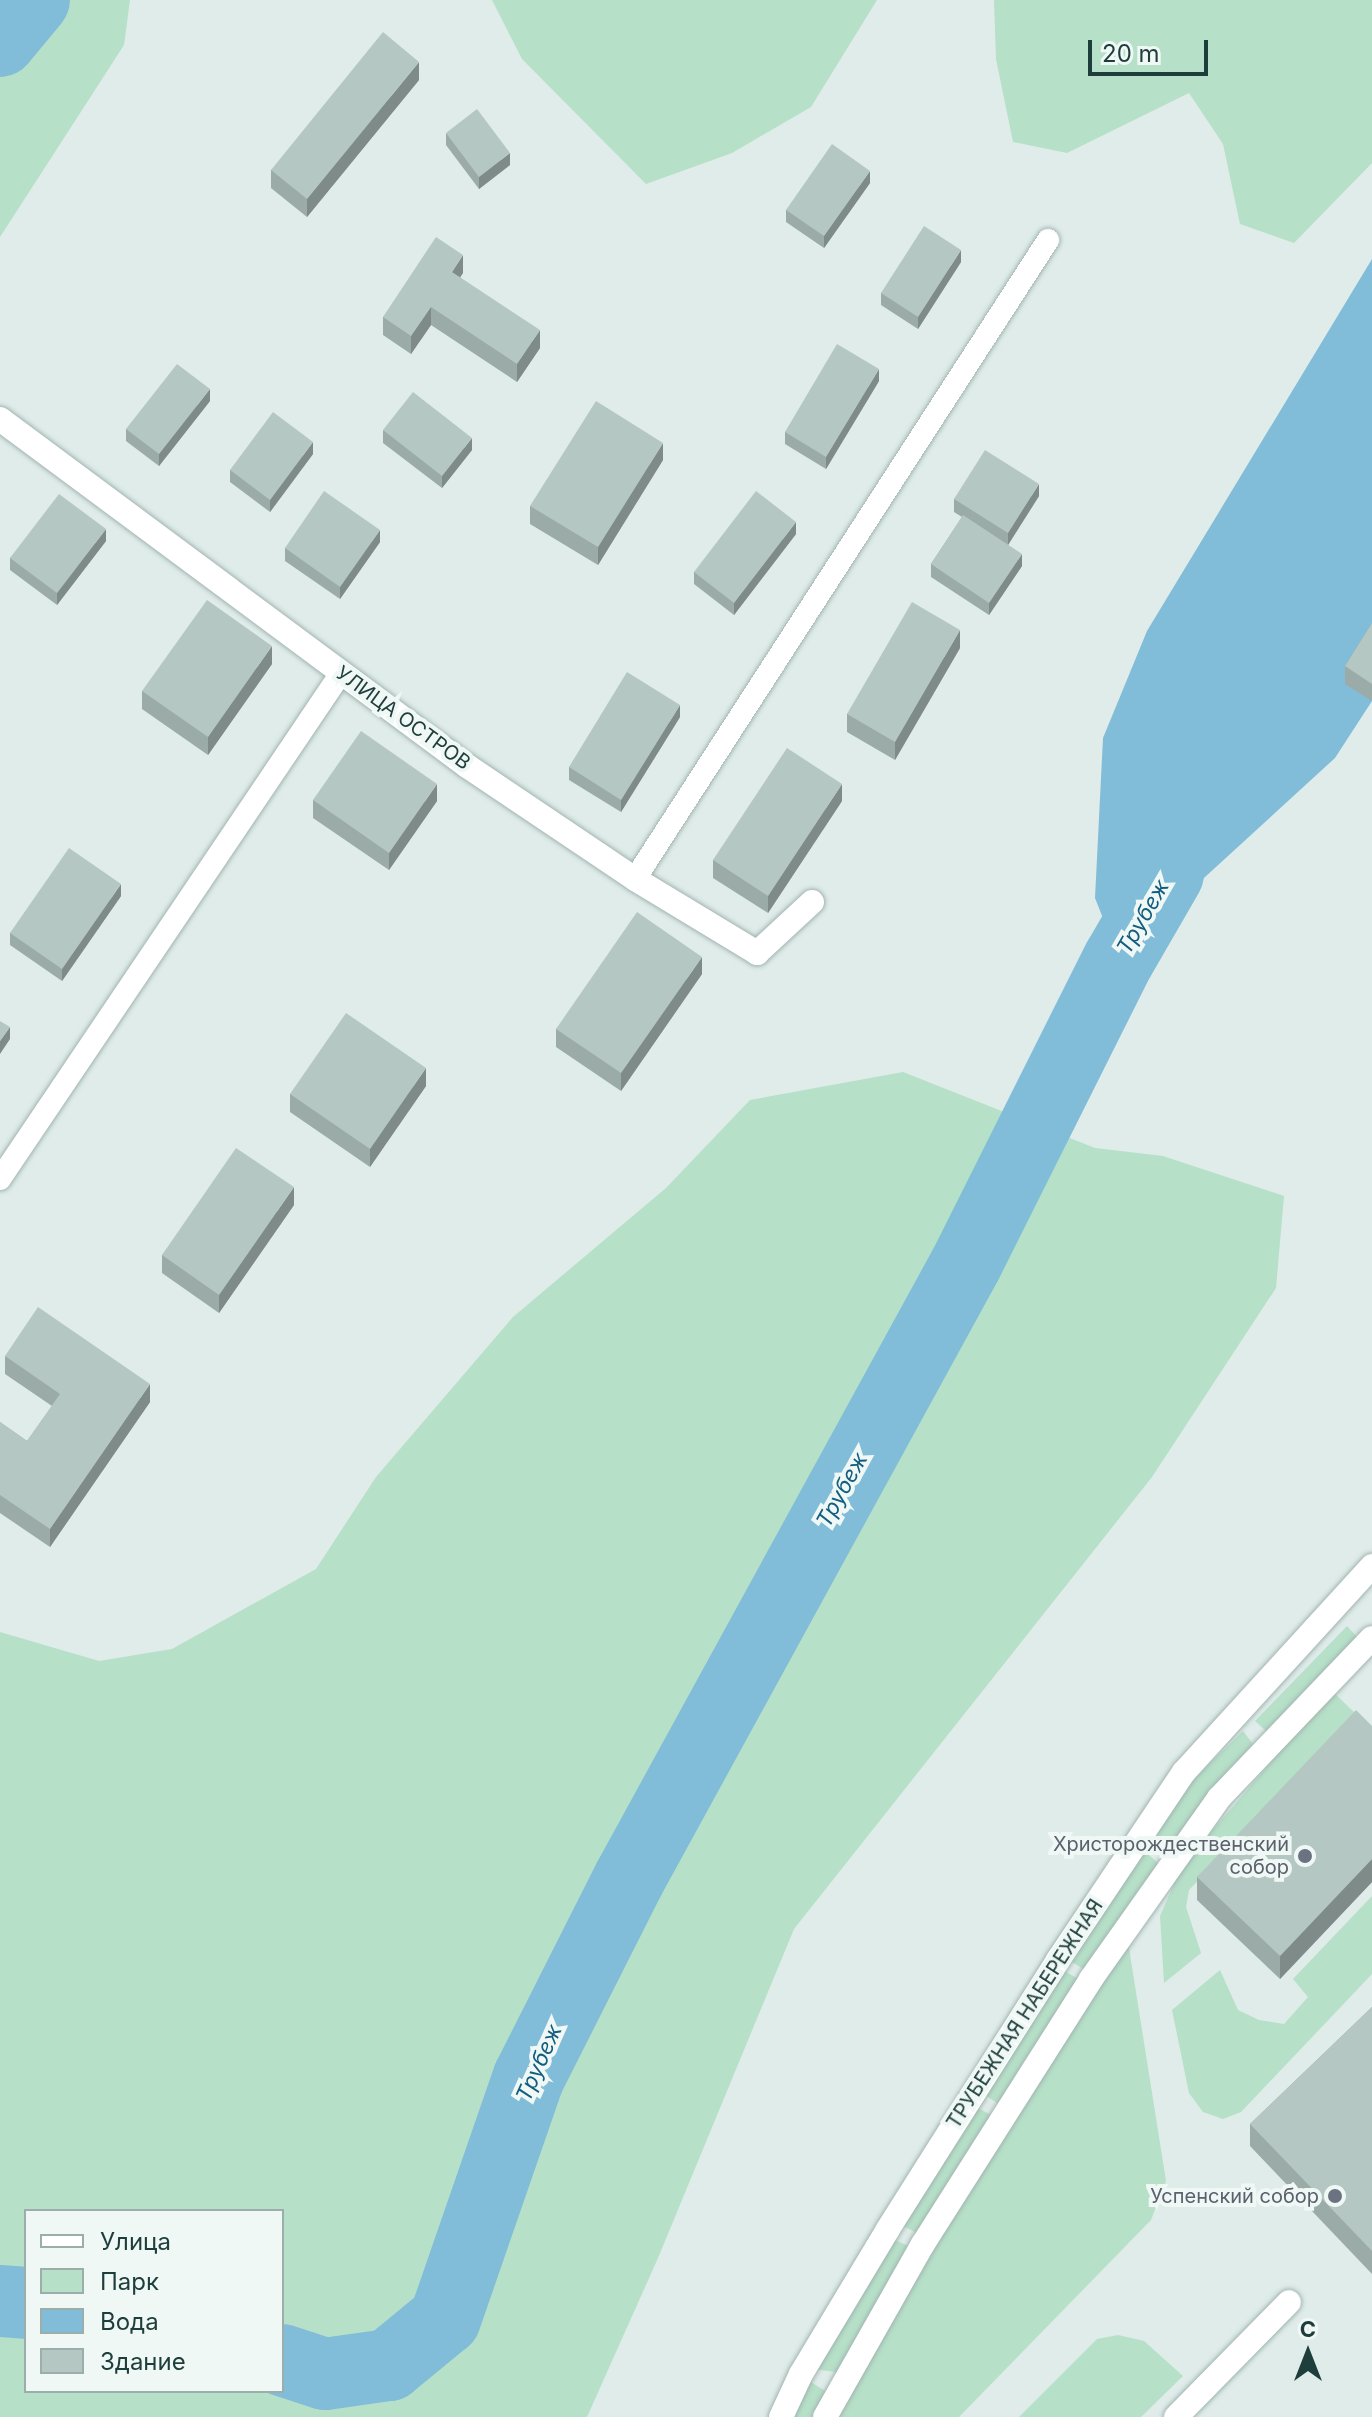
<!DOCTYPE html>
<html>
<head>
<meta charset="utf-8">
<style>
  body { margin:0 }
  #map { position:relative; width:1372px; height:2417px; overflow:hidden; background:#dfece9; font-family:Inter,sans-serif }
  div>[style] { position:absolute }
  .green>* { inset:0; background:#b6e0c8 }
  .water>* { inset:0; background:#81bdd8 }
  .river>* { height:72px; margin:-36px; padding:0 36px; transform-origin:36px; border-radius:36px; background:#81bdd8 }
  .roads { filter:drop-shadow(0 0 2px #a1b4b1) drop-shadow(0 0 2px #a1b4b1) }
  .lane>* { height:22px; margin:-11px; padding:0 11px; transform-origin:11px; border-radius:11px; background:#fff }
  .street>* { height:24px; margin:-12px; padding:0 12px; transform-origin:12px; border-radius:12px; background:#fff }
  .wall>* { inset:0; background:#9baba7 }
  .shaded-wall>* { inset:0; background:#7e8b88 }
  .building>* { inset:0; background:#b4c7c2 }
  .dots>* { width:22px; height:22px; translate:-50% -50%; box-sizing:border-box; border:4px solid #f0f8f6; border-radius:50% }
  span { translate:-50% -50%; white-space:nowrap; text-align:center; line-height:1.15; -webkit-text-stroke:8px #f0f8f6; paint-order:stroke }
  .street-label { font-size:20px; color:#1e3e3b }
  .worship-label { font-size:20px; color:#5b616d }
  .right { translate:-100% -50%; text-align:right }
  .water-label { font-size:22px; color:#125d80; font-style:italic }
  .legend { position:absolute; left:24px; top:2209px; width:260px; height:184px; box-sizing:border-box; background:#f0f8f6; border:2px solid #9caeab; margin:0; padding:10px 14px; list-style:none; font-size:24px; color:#1e3e3b }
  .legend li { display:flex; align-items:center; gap:16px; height:40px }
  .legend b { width:40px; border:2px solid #9caeab }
  .north { position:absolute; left:1268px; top:2313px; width:80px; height:80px; -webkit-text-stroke:6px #f0f8f6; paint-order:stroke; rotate:0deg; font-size:22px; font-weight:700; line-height:32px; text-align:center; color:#1e3e3b }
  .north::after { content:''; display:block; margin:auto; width:28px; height:36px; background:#1e3e3b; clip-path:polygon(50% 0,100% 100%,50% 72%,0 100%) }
  .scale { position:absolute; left:1088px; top:40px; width:120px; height:36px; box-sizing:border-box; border:4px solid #1e3e3b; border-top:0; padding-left:10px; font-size:24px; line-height:28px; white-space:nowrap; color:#1e3e3b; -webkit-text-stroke:6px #f0f8f6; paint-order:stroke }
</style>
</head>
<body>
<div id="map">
  <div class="green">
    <div style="clip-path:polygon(0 0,130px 0,124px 45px,0 237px)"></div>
    <div style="clip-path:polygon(492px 0,877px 0,811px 107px,732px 153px,646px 184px,522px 59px)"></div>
    <div style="clip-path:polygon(994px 0,1372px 0,1372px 163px,1294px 243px,1240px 224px,1223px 144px,1189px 93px,1067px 153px,1013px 142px,996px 59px)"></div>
    <div style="clip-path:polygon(evenodd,903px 1072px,1095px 1148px,1163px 1156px,1284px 1196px,1276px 1288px,1152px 1477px,794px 1929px,658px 2258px,587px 2417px,0 2417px,0 1632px,99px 1661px,172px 1649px,316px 1569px,376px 1477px,513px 1317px,666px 1188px,750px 1100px,903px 1072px,26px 2211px,282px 2211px,282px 2391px,26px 2391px,26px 2211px)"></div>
    <div style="clip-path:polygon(1347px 1626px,1358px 1638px,1267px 1732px,1255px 1721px)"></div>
    <div style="clip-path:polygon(1332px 1691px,1357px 1715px,1189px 1890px,1186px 1907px,1201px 1953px,1164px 1983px,1160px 1916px,1182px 1866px)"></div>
    <div style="clip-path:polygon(1243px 1731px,1253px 1744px,1209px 1791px,1171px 1850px,1154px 1836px,1191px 1782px)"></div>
    <div style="clip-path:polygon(1143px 1850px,1158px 1863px,1088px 1972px,1069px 1960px)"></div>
    <div style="clip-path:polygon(1372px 1896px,1372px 1974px,1241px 2112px,1223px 2119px,1203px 2112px,1189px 2093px,1172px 2010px,1220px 1970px,1238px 2010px,1259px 2020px,1284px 2024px,1308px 1997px,1293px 1979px)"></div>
    <div style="clip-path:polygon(1128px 1942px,1166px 2181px,1151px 2220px,959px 2417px,833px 2417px,929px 2246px)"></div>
    <div style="clip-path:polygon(1061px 1969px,1080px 1980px,1003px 2107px,985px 2095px)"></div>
    <div style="clip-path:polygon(973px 2105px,996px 2118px,921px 2235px,899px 2224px)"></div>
    <div style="clip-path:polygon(890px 2238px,913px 2248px,842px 2373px,813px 2369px)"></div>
    <div style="clip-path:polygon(1118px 2335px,1144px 2341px,1183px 2376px,1141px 2417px,1019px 2417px,1097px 2339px)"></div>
    <div style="clip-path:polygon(809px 2381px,827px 2392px,816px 2417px,790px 2417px)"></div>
  </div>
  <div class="water">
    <div style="clip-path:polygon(1372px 259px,1372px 701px,1335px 758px,1193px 888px,1141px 959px,1119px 959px,1095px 898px,1103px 738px,1147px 631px)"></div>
  </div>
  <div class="river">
    <div style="left:0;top:41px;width:53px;rotate:-50.3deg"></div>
    <div style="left:0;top:2301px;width:26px;rotate:4deg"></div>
    <div style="left:282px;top:2360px;width:45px;rotate:18deg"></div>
    <div style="left:325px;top:2374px;width:65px;rotate:-8deg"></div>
    <div style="left:389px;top:2365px;width:72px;rotate:-39.4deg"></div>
    <div style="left:445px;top:2319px;width:256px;rotate:-70.9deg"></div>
    <div style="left:529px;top:2077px;width:222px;rotate:-63.2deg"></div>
    <div style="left:629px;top:1879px;width:701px;rotate:-61.28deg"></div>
    <div style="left:966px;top:1264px;width:341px;rotate:-63.4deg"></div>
    <div style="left:1119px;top:959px;width:98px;rotate:-60deg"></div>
  </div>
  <div class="roads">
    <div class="lane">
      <div style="left:635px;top:879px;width:761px;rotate:-57.12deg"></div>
      <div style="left:0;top:1179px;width:610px;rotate:-56.02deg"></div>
    </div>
    <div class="street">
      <div style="left:0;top:419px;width:582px;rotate:36.61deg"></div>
      <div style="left:467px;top:766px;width:202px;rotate:33.9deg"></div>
      <div style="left:635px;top:879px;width:143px;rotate:31.2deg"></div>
      <div style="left:757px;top:953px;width:75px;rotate:-42.8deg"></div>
      <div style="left:781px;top:2417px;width:47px;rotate:-65.1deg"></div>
      <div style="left:801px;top:2374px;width:169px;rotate:-59deg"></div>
      <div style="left:888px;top:2229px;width:318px;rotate:-57.7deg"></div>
      <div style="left:1058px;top:1960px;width:226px;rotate:-56.2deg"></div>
      <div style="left:1184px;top:1772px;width:279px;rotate:-47.6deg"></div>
      <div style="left:825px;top:2417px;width:199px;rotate:-60.5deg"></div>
      <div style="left:923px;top:2244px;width:314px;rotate:-57.6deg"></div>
      <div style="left:1091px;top:1979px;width:222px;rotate:-54.7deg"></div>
      <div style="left:1219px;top:1798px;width:221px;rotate:-46.3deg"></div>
      <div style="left:1176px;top:2417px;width:161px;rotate:-45.5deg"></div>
    </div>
  </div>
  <div class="wall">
    <div style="clip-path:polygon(419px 80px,307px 217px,271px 188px,271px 170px)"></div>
    <div style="clip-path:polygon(446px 133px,510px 165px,479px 189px,446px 145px)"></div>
    <div style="clip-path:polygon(870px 183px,824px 248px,786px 222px,786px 210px)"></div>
    <div style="clip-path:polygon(961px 262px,918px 329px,881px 305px,881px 293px)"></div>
    <div style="clip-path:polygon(463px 273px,460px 277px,540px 348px,517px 382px,431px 325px,411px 354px,383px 335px,383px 317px)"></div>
    <div style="clip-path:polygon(879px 381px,826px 469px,785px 444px,785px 432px)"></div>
    <div style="clip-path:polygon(210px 401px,159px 466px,126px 441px,126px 429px)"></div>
    <div style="clip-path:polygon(383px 430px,472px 450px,442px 488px,383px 443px)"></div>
    <div style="clip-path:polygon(313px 454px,270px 512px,230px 482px,230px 470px)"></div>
    <div style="clip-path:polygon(663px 460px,598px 565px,530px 524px,530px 506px)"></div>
    <div style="clip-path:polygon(1039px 496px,1008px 545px,1022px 566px,989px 615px,931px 577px,931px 564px,962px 517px,954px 512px,954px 499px)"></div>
    <div style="clip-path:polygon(796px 534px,734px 615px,694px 584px,694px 572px)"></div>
    <div style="clip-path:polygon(106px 541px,57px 605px,10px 570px,10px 558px)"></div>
    <div style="clip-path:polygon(380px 542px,340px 599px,285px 561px,285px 548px)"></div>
    <div style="clip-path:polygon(1372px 623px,1372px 701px,1345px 684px,1345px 666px)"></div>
    <div style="clip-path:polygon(960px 648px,895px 760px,847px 732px,847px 714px)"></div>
    <div style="clip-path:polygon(272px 664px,208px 755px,142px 709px,142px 691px)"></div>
    <div style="clip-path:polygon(680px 717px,621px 812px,569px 780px,569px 767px)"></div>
    <div style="clip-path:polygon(313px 800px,437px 801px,389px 870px,313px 818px)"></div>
    <div style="clip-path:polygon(842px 801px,768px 913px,713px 878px,713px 860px)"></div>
    <div style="clip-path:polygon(121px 896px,62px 981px,10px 945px,10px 933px)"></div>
    <div style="clip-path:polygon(702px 974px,621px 1091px,556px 1047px,556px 1029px)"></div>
    <div style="clip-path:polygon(426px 1086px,370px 1167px,290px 1112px,290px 1094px)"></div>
    <div style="clip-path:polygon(294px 1205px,219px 1313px,162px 1273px,162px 1255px)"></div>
    <div style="clip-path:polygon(5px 1356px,150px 1402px,50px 1547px,0 1513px,0 1422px,27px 1441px,52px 1406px,5px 1374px)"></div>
    <div style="clip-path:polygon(1372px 1726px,1372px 1882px,1280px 1979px,1197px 1900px,1197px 1877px)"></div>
    <div style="clip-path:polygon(1372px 2007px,1372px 2274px,1250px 2146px,1250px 2124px)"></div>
  </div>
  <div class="shaded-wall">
    <div style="clip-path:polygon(419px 62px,419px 80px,307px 217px,307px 199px)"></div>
    <div style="clip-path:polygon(510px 153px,510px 165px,479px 189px,479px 177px)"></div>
    <div style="clip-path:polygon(870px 171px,870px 183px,824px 248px,824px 236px)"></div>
    <div style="clip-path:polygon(961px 250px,961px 262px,918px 329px,918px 317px)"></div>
    <div style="clip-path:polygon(463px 255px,463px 273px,452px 289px,452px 272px)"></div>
    <div style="clip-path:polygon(431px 307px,431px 325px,411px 354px,411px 336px)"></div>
    <div style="clip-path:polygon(540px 330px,540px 348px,517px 382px,517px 364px)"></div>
    <div style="clip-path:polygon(879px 369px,879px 381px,826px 469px,826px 457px)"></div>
    <div style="clip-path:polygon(210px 389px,210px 401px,159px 466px,159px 454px)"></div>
    <div style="clip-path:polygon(472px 438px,472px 450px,442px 488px,442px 476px)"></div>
    <div style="clip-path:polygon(313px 442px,313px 454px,270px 512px,270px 500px)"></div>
    <div style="clip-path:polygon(663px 443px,663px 460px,598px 565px,598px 547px)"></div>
    <div style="clip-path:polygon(1039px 484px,1039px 496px,1008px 545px,1008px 533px)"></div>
    <div style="clip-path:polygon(796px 522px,796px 534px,734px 615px,734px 603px)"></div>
    <div style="clip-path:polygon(106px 529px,106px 541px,57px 605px,57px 593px)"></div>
    <div style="clip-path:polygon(380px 530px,380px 542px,340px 599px,340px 587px)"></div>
    <div style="clip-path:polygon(1022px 554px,1022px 566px,989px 615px,989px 603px)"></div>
    <div style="clip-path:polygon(960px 630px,960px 648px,895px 760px,895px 742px)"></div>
    <div style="clip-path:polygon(272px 646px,272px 664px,208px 755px,208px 737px)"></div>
    <div style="clip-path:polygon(680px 705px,680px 717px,621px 812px,621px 800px)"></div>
    <div style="clip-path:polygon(437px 784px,437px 801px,389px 870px,389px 853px)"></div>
    <div style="clip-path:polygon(842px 784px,842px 801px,768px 913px,768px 896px)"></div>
    <div style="clip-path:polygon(121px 884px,121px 896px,62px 981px,62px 969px)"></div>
    <div style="clip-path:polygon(702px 957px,702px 974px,621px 1091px,621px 1073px)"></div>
    <div style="clip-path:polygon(10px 1027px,10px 1039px,0 1054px,0 1041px)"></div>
    <div style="clip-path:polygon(426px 1068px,426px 1086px,370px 1167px,370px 1149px)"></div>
    <div style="clip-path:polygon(294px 1187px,294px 1205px,219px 1313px,219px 1295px)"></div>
    <div style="clip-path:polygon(150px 1384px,150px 1402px,50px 1547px,50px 1529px)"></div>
    <div style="clip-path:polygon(1372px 1859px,1372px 1882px,1280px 1979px,1280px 1956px)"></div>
  </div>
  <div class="building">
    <div style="clip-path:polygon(383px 32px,419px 62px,307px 199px,271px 170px)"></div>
    <div style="clip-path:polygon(477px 109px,510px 153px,479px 177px,446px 133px)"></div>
    <div style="clip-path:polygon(832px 144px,870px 171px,824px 236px,786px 210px)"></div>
    <div style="clip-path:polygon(924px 226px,961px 250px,918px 317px,881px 293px)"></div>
    <div style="clip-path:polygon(436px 237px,463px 255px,452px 272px,540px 330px,517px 364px,431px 307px,411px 336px,383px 317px)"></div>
    <div style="clip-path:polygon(837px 344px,879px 369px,826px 457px,785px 432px)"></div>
    <div style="clip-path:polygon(177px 364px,210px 389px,159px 454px,126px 429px)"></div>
    <div style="clip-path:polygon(413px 392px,472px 438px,442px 476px,383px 430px)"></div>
    <div style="clip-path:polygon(596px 401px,663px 443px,598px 547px,530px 506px)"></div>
    <div style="clip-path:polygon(273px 412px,313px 442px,270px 500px,230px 470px)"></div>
    <div style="clip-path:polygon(985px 450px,1039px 484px,1008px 533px,954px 499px)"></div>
    <div style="clip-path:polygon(324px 491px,380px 530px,340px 587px,285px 548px)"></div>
    <div style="clip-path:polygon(756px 491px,796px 522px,734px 603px,694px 572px)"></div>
    <div style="clip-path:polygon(59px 494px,106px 529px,57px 593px,10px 558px)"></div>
    <div style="clip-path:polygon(963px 515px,1022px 554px,989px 603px,931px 564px)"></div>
    <div style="clip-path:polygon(207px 600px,272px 646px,208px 737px,142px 691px)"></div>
    <div style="clip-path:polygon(912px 602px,960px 630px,895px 742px,847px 714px)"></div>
    <div style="clip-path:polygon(1372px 623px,1372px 684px,1345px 666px)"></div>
    <div style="clip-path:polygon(627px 672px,680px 705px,621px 800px,569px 767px)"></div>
    <div style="clip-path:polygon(361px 731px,437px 784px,389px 853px,313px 800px)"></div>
    <div style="clip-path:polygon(787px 748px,842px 784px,768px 896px,713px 860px)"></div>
    <div style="clip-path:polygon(69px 848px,121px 884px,62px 969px,10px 933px)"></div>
    <div style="clip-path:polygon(637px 912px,702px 957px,621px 1073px,556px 1029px)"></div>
    <div style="clip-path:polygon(346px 1013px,426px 1068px,370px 1149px,290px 1094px)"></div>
    <div style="clip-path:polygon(0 1021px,10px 1027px,0 1041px)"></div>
    <div style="clip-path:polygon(236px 1148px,294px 1187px,219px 1295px,162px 1255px)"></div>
    <div style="clip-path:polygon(38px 1307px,150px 1384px,50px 1529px,0 1495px,0 1422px,27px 1441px,60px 1394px,5px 1356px)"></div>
    <div style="clip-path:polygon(1356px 1710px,1372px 1726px,1372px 1859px,1280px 1956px,1197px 1877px)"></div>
    <div style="clip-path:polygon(1372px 2007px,1372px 2251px,1250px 2124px)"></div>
  </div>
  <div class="dots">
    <div style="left:1305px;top:1856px;background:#6b7280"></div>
    <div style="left:1335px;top:2196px;background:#6b7280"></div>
  </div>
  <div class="street-label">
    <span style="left:403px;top:718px;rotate:36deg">УЛИЦА ОСТРОВ</span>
    <span style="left:1025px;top:2014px;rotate:-57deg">ТРУБЕЖНАЯ НАБЕРЕЖНАЯ</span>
  </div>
  <div class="worship-label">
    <span class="right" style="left:1289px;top:1856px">Христорождественский<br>собор</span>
    <span class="right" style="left:1319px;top:2196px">Успенский собор</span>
  </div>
  <div class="water-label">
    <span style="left:1143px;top:917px;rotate:-60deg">Трубеж</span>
    <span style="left:842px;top:1490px;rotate:-61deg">Трубеж</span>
    <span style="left:539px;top:2063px;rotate:-66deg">Трубеж</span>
  </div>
  <ul class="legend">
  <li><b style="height:10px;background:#fff"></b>Улица</li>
  <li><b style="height:22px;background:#b6e0c8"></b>Парк</li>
  <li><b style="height:22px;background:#81bdd8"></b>Вода</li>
  <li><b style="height:22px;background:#b4c7c2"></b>Здание</li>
  </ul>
  <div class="north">С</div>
  <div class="scale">20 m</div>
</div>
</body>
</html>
